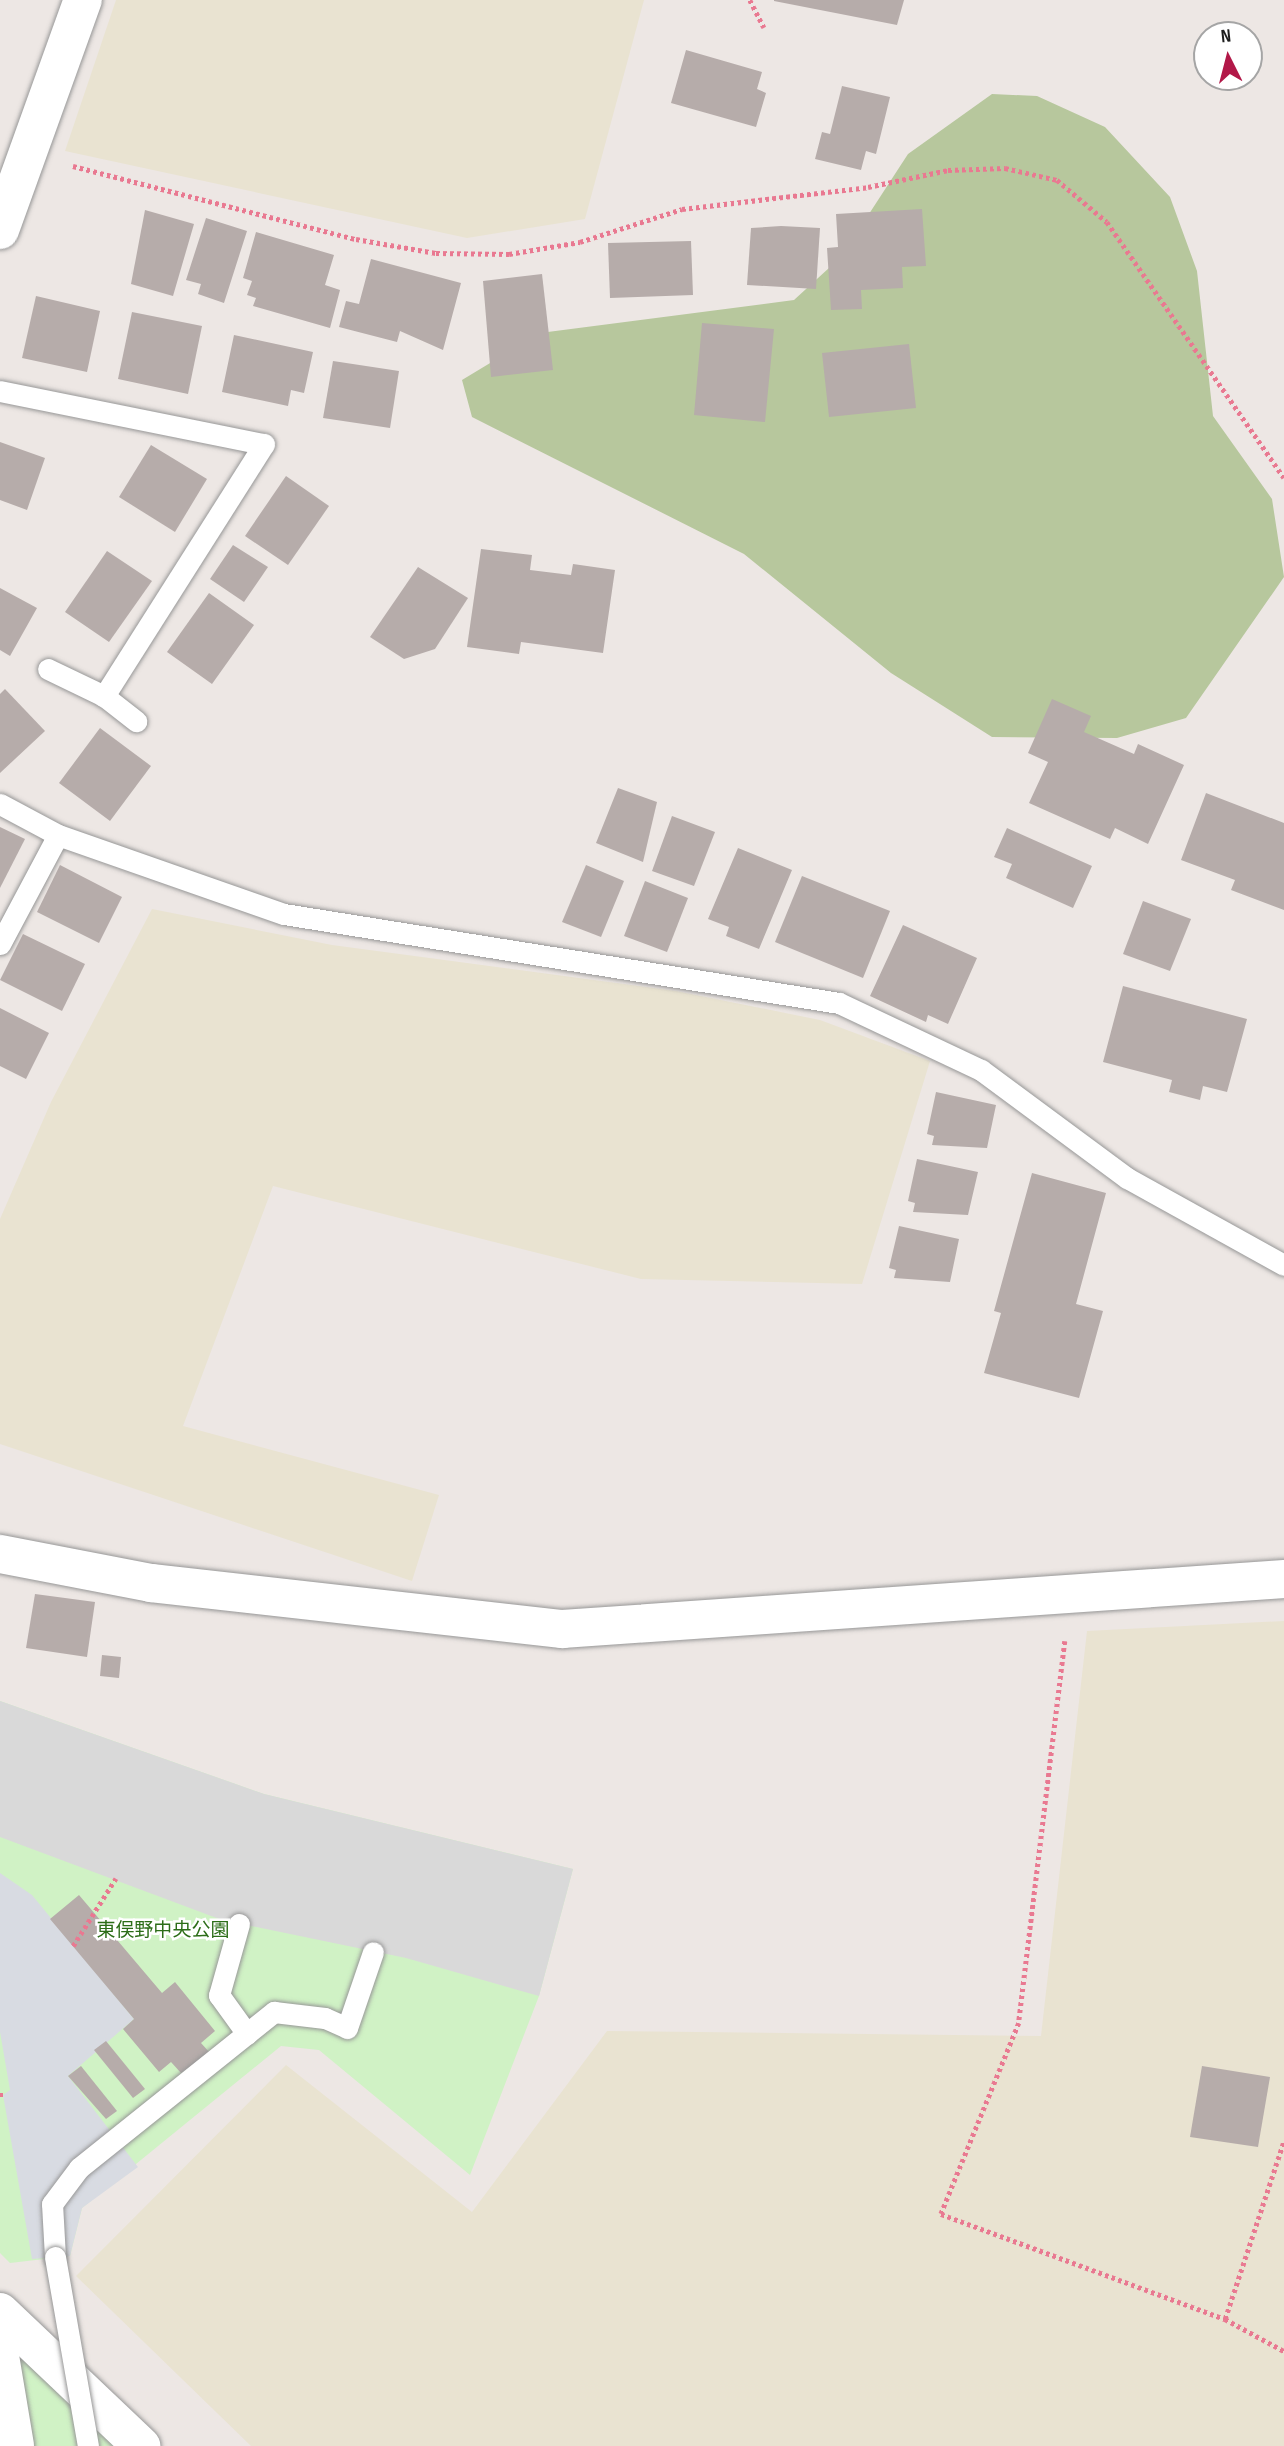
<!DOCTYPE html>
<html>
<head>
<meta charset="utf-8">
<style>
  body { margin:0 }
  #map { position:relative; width:1284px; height:2446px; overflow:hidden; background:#ede7e4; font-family:"Sofia Sans Condensed","Noto Sans JP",sans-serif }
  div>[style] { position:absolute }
  .farmland>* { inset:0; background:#e9e3d1 }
  .forest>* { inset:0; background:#b7c79d }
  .park>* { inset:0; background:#d0f2c5 }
  .parking>* { inset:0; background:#d9d9d9 }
  .plaza>* { inset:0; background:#d8dbe2 }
  .building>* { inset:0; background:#b6acaa }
  .path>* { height:4.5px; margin-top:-2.25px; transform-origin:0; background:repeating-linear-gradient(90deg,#e97991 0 3.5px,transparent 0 7px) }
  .roads { filter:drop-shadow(0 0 2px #979797) drop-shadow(0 0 2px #979797) }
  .service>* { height:21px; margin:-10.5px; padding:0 10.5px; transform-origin:10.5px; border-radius:10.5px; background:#fff }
  .minor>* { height:38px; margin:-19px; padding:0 19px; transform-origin:19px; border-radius:19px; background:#fff }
  .bridges { filter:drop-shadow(0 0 2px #979797) drop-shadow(0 0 2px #979797) }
  .service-bridge>* { height:21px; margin:-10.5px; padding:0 10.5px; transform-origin:10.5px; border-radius:10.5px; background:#fff }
  span { translate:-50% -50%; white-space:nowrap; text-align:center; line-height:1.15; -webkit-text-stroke:5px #fff; paint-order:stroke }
  .park-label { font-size:19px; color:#2c6d18 }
  .north { position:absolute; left:1193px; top:21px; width:70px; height:70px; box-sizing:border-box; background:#fff; border:2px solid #a5a5a5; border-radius:50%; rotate:354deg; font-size:19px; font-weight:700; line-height:28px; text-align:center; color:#1d1d1d }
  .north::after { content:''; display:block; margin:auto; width:24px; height:32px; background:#b21848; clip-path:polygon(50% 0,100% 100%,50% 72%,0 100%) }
</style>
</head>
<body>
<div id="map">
  <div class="farmland">
    <div style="clip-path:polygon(116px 0,644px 0,585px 219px,467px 238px,65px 151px)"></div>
    <div style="clip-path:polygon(152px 909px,332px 945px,676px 991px,820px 1020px,930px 1061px,862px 1284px,641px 1279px,273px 1186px,183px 1426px,439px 1495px,412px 1581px,0 1444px,0 1219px,51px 1102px)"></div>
    <div style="clip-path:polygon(1284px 1621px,1284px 2446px,251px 2446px,76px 2276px,286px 2065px,472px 2212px,607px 2031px,1041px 2036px,1087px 1631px)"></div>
  </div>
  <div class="forest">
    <div style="clip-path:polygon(992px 94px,1037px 96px,1105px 127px,1170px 197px,1197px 271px,1213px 416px,1272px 499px,1284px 577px,1186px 718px,1117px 738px,992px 737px,891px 673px,744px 554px,472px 417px,462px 380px,540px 333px,794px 300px,841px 257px,908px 154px)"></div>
  </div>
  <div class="park">
    <div style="clip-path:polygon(0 1701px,264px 1794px,573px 1869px,539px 1996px,470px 2175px,319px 2050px,281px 2046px,82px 2208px,70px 2256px,10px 2263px,0 2253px)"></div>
    <div style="clip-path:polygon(0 2356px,40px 2357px,141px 2446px,15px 2446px)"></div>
  </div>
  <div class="parking">
    <div style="clip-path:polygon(0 1701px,264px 1794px,573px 1869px,539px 1996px,406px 1958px,222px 1920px,0 1837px)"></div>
  </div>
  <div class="plaza">
    <div style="clip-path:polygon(0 1873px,32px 1895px,134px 2019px,68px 2076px,138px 2167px,82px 2208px,70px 2256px,32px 2259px,3px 2095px,10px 2090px,0 2032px)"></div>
  </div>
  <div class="building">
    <div style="clip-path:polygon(904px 0,897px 25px,774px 1px,774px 0)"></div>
    <div style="clip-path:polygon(686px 50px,762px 72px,757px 89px,766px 93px,756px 127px,671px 103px)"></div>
    <div style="clip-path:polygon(842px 86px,890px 97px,876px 154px,866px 151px,861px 170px,815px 159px,822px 132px,830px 134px)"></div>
    <div style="clip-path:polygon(922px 209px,926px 266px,902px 267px,903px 288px,861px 290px,862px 309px,831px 310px,827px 248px,838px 247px,836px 214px)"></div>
    <div style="clip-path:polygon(145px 210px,194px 224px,173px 296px,131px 284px)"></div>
    <div style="clip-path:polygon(206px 218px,247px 231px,224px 303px,198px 294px,201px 284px,186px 280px)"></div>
    <div style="clip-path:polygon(781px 226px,820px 228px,816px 289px,747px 285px,751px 228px)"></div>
    <div style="clip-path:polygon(256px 232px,334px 255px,325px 285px,340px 290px,330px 328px,253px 306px,256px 298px,247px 295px,252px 281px,243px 278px)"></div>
    <div style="clip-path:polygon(691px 241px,693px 295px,610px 298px,608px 243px)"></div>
    <div style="clip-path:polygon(371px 259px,461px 283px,443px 350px,400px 331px,397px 342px,339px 327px,346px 301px,359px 304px)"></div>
    <div style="clip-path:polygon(542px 274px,553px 370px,491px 377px,483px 281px)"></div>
    <div style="clip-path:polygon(36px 296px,100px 311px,87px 372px,22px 358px)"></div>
    <div style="clip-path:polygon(132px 312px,202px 326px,188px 394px,118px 379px)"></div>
    <div style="clip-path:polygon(702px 323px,774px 329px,765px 422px,694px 415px)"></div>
    <div style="clip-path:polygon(234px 335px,313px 352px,304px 393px,291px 390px,288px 406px,222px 392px)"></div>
    <div style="clip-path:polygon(909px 344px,916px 408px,829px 417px,822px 353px)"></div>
    <div style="clip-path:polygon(333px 361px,399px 371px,390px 428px,323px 418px)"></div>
    <div style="clip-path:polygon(0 442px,45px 458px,27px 510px,0 500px)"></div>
    <div style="clip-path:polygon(151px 445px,207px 479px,175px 532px,119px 497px)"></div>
    <div style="clip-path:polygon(286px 476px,329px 506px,288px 565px,245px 536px)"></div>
    <div style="clip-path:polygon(233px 545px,268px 567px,244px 602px,210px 579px)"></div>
    <div style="clip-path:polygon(481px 549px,532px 555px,530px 570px,571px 575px,573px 564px,615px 570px,603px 653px,521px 642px,519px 654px,467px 647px)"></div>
    <div style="clip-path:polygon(107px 551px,152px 581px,109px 642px,65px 612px)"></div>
    <div style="clip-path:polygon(418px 567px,468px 598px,435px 649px,404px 659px,370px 637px)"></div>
    <div style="clip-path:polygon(0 588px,37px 608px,10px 656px,0 650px)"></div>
    <div style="clip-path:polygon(209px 593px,254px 625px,212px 684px,167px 652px)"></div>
    <div style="clip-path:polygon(5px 689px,45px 731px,0 773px,0 694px)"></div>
    <div style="clip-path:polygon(1052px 699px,1091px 716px,1084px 732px,1134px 754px,1138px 744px,1184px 765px,1148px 844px,1115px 828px,1110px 839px,1029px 803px,1048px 762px,1028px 753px)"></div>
    <div style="clip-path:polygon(100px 728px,151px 766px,110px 821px,59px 783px)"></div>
    <div style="clip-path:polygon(618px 788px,657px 802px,643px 862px,596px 843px)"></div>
    <div style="clip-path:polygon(1206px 793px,1284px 823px,1284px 910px,1231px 890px,1235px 880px,1181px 860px)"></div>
    <div style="clip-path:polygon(672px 816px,715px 832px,694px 886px,652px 871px)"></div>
    <div style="clip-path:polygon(0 827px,25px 839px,0 888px)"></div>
    <div style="clip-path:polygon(1007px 828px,1092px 866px,1073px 908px,1006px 878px,1012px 864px,994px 857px)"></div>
    <div style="clip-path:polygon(738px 848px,792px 870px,759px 949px,726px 936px,729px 927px,708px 919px)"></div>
    <div style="clip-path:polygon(60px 865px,122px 897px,99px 943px,37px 912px)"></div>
    <div style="clip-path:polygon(586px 865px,624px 881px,601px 937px,562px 922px)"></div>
    <div style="clip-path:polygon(802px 876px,890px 911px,863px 978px,775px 942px)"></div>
    <div style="clip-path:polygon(645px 881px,688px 898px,667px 952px,624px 936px)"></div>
    <div style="clip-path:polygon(1143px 901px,1191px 919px,1170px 971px,1123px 954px)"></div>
    <div style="clip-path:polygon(903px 925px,977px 958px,948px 1024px,928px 1015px,926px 1022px,870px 996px)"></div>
    <div style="clip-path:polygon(23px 934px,85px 964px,62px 1011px,0 980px)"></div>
    <div style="clip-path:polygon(1123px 986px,1247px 1019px,1227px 1092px,1203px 1086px,1200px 1100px,1169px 1092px,1172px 1080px,1103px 1062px)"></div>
    <div style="clip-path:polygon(0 1008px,49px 1033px,26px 1079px,0 1066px)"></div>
    <div style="clip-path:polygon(936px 1092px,996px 1105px,987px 1148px,932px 1145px,934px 1136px,927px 1134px)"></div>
    <div style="clip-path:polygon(917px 1159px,978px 1172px,968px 1215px,913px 1212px,915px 1203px,908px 1201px)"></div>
    <div style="clip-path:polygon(1032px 1173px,1106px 1193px,1076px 1304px,1103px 1311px,1079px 1398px,984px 1373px,1001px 1313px,994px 1311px)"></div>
    <div style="clip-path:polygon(899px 1226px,959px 1239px,950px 1282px,894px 1278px,896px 1270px,889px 1268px)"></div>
    <div style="clip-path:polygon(35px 1594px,95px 1602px,87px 1657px,26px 1648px)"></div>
    <div style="clip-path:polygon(102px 1655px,121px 1657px,119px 1678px,100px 1676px)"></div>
    <div style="clip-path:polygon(79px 1895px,162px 1993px,175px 1982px,215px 2031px,201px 2043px,210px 2053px,181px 2073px,171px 2062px,159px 2072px,123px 2029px,134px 2019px,50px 1919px)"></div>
    <div style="clip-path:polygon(106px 2041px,145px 2089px,133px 2098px,94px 2050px)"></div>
    <div style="clip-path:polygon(81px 2066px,117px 2111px,106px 2119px,68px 2076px)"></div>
    <div style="clip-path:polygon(1202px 2066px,1270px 2077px,1258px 2147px,1190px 2137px)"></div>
  </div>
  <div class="path">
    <div style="left:750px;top:0;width:31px;rotate:63deg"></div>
    <div style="left:73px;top:166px;width:292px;rotate:14.5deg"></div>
    <div style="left:356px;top:239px;width:81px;rotate:9.9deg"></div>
    <div style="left:436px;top:253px;width:73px;rotate:0.8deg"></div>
    <div style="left:509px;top:254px;width:72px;rotate:-9.6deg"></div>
    <div style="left:580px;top:242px;width:107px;rotate:-17.9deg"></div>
    <div style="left:682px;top:209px;width:187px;rotate:-6.7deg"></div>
    <div style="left:868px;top:187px;width:82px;rotate:-12deg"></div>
    <div style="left:948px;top:170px;width:57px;rotate:-2deg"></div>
    <div style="left:1005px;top:168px;width:53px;rotate:13deg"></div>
    <div style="left:1057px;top:180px;width:65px;rotate:40deg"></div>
    <div style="left:1107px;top:222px;width:311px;rotate:55.3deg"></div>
    <div style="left:1065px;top:1641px;width:385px;rotate:96.9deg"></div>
    <div style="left:1019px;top:2023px;width:206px;rotate:112.2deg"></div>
    <div style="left:941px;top:2214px;width:303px;rotate:20.3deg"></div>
    <div style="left:1225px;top:2319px;width:67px;rotate:28.5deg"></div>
    <div style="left:73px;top:1946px;width:80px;rotate:-57.7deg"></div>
    <div style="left:0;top:2095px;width:3px"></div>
    <div style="left:1225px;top:2319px;width:188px;rotate:-71.7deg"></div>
  </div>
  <div class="roads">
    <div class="service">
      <div style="left:0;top:391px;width:269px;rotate:11.4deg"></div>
      <div style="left:264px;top:444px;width:299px;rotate:122.4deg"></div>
      <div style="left:104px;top:696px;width:62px;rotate:-154.3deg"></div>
      <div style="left:104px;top:696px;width:41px;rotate:38deg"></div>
      <div style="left:0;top:804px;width:66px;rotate:28.1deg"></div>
      <div style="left:58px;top:835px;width:239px;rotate:19.3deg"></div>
      <div style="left:284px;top:914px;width:562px;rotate:9.11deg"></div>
      <div style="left:839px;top:1003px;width:157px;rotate:25.3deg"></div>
      <div style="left:981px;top:1070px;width:182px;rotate:36.5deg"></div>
      <div style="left:1127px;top:1178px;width:179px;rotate:29deg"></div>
      <div style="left:0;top:944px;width:123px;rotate:-62deg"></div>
      <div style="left:239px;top:1924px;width:74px;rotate:105.7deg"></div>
      <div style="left:219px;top:1995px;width:48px;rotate:54.3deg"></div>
      <div style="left:55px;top:2257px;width:53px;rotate:-93.2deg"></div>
      <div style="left:52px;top:2204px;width:45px;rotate:-53.1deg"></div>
      <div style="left:79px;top:2168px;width:250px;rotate:-38.7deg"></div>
      <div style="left:274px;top:2012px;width:51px;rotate:6.7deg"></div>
      <div style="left:325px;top:2018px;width:24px;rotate:24deg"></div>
      <div style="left:347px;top:2028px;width:80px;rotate:-71.1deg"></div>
    </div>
    <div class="minor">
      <div style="left:0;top:230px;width:245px;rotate:-70.2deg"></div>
      <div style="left:0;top:1554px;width:154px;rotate:10.9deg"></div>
      <div style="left:151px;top:1583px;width:414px;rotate:6.4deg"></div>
      <div style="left:562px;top:1629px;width:724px;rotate:-3.96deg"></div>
      <div style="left:0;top:2312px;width:195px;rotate:43.5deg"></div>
      <div style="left:0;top:2356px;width:91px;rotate:80.5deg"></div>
    </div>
  </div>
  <div class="bridges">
    <div class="service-bridge">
      <div style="left:55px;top:2257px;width:192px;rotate:80.1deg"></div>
    </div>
  </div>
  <div class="park-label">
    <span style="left:163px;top:1931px">東俣野中央公園</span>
  </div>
  <div class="north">N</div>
</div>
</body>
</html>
